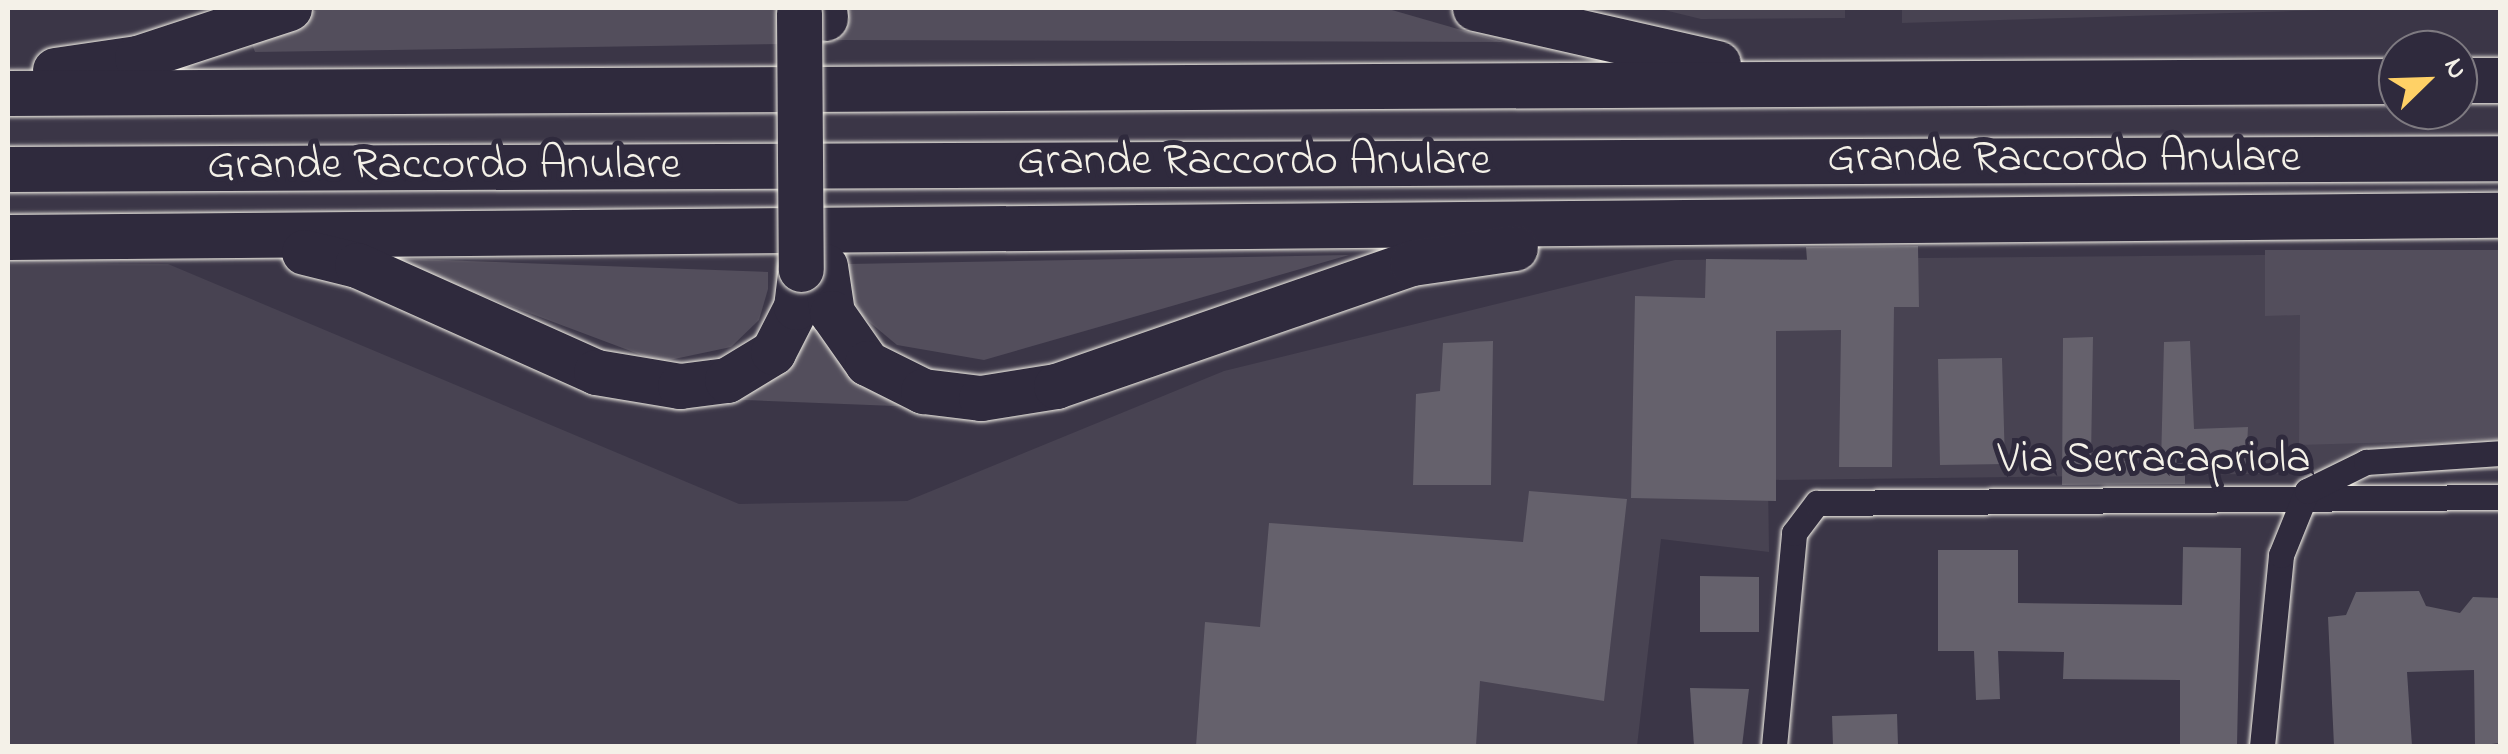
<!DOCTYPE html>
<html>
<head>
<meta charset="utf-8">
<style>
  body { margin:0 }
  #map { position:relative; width:2508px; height:754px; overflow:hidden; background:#3b3647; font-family:"Indie Flower",sans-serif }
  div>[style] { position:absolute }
  .built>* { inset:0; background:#484352 }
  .green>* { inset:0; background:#534e5c }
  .building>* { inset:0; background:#65616c }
  .roads { filter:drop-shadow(0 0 2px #f4f1e8) drop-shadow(0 0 2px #f4f1e8) }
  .minor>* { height:25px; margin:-12.5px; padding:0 12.5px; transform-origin:12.5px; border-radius:12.5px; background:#2f2a3d }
  .motorway>* { height:45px; margin:-22.5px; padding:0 22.5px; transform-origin:22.5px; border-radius:22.5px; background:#2f2a3d }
  .bridges { filter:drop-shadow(0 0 2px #f4f1e8) drop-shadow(0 0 2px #f4f1e8) }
  .motorway-bridge>* { height:45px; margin:-22.5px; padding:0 22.5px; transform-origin:22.5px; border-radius:22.5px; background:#2f2a3d }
  span { translate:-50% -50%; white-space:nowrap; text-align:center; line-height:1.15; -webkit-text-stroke:10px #2f2a3d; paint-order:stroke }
  .street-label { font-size:45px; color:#f4f1e8 }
  .frame { position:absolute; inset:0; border:10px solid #f4f1e8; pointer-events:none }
  .north { position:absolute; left:2378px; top:30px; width:100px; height:100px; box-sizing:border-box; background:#2f2a3d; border:2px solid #7e7a81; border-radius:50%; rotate:67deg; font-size:28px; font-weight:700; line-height:40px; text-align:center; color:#f4f1e8 }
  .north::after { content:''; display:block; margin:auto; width:35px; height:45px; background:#ffd166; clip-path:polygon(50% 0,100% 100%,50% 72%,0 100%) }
</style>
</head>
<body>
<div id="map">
  <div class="built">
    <div style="clip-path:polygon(1656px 8px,1845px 8px,1845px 18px,1701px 19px)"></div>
    <div style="clip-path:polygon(1902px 8px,2396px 8px,1902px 23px)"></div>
    <div style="clip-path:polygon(2500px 253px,2500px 471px,1768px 480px,1769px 552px,1661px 539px,1637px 746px,8px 746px,8px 263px,168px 264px,739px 504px,907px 501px,1224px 371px,1675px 260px)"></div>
  </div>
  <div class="green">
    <div style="clip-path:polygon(321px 8px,785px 8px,785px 44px,255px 52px,250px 39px)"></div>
    <div style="clip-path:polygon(835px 8px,1385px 8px,1503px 42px,837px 40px)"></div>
    <div style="clip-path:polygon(2265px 250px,2500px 250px,2500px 439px,2299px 445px,2300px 315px,2265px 316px)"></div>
    <div style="clip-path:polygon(1349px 255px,984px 360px,897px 345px,861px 315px,848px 287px,848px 264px)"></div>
    <div style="clip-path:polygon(383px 258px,768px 272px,768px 289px,759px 320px,731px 347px,660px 362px)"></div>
    <div style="clip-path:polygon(813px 298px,863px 385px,920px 407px,718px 399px)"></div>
  </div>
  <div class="building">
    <div style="clip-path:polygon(1918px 246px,1919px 307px,1894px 307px,1892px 467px,1839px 467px,1841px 330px,1776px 331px,1776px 501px,1631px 498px,1635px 296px,1705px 298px,1706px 259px,1807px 260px,1806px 247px)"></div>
    <div style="clip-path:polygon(2093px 337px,2091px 458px,2161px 464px,2164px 342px,2190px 341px,2194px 429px,2248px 427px,2246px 466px,2185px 474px,2185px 484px,2062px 485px,2063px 338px)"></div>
    <div style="clip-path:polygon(1493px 341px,1491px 485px,1413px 485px,1416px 394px,1440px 391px,1443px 343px)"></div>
    <div style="clip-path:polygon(2002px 358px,2005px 464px,1940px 465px,1938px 359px)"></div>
    <div style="clip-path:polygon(1529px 491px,1627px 499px,1604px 701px,1480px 681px,1476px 746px,1196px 746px,1205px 622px,1260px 627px,1269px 523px,1523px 542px)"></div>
    <div style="clip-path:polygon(2183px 547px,2241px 548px,2237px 746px,2180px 746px,2180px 680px,2063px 679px,2064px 652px,1998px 651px,2000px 699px,1976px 700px,1974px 651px,1938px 651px,1938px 550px,2018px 550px,2018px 603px,2182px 605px)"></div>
    <div style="clip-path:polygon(1700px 576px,1759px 577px,1759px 632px,1700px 632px)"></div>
    <div style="clip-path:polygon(2419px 591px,2426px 606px,2460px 613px,2473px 597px,2500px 598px,2500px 743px,2475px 746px,2474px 670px,2407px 672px,2412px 746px,2334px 746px,2328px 617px,2346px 615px,2356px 592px)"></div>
    <div style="clip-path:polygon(1690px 688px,1749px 689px,1742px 746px,1694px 746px)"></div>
    <div style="clip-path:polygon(1897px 714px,1898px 746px,1833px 746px,1832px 716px)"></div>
  </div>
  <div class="roads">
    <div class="minor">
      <div style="left:1774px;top:746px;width:214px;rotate:-84.6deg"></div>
      <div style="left:1794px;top:533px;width:38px;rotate:-53deg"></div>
      <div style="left:1817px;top:503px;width:683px;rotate:-0.5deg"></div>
      <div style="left:2262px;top:746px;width:192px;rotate:-84.3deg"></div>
      <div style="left:2281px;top:555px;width:69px;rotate:-67.9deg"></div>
      <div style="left:2307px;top:491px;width:66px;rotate:-26.2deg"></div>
      <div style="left:2366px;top:462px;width:134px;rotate:-3.8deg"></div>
    </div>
    <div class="motorway">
      <div style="left:824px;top:8px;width:10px;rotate:84deg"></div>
      <div style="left:1475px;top:8px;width:249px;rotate:12.8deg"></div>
      <div style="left:55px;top:70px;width:83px;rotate:-8.3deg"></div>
      <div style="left:137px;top:58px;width:160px;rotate:-18.2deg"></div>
      <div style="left:2458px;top:80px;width:42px"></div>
      <div style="left:8px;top:93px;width:2390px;rotate:-0.29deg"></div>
      <div style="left:8px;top:169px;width:2492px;rotate:-0.25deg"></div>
      <div style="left:8px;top:237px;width:2492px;rotate:-0.51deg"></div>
      <div style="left:304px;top:252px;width:55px;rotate:13.8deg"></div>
      <div style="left:357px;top:265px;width:262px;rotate:24.1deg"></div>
      <div style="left:596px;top:372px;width:85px;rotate:9.5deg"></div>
      <div style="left:680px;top:386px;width:47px;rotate:-7.3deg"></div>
      <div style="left:727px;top:380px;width:54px;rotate:-31.3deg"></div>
      <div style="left:773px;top:352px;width:51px;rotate:-62.9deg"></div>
      <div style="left:796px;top:307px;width:38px;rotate:-83deg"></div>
      <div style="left:825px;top:266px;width:48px;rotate:81.5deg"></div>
      <div style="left:832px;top:313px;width:61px;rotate:55deg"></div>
      <div style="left:867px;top:363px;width:63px;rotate:26.6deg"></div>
      <div style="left:923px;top:391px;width:58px;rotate:6.9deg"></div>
      <div style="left:981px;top:398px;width:76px;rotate:-9.1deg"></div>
      <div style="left:1056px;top:386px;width:377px;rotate:-19.1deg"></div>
      <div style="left:1412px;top:263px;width:104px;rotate:-8.3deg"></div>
    </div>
  </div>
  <div class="bridges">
    <div class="motorway-bridge">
      <div style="left:799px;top:13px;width:256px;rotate:89.6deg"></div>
    </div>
  </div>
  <div class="street-label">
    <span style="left:2064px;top:160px">Grande Raccordo Anulare</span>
    <span style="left:1254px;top:163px">Grande Raccordo Anulare</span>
    <span style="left:444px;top:167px">Grande Raccordo Anulare</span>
    <span style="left:2154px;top:461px">Via Serracapriola</span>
  </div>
  <div class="frame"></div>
  <div class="north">N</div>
</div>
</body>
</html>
